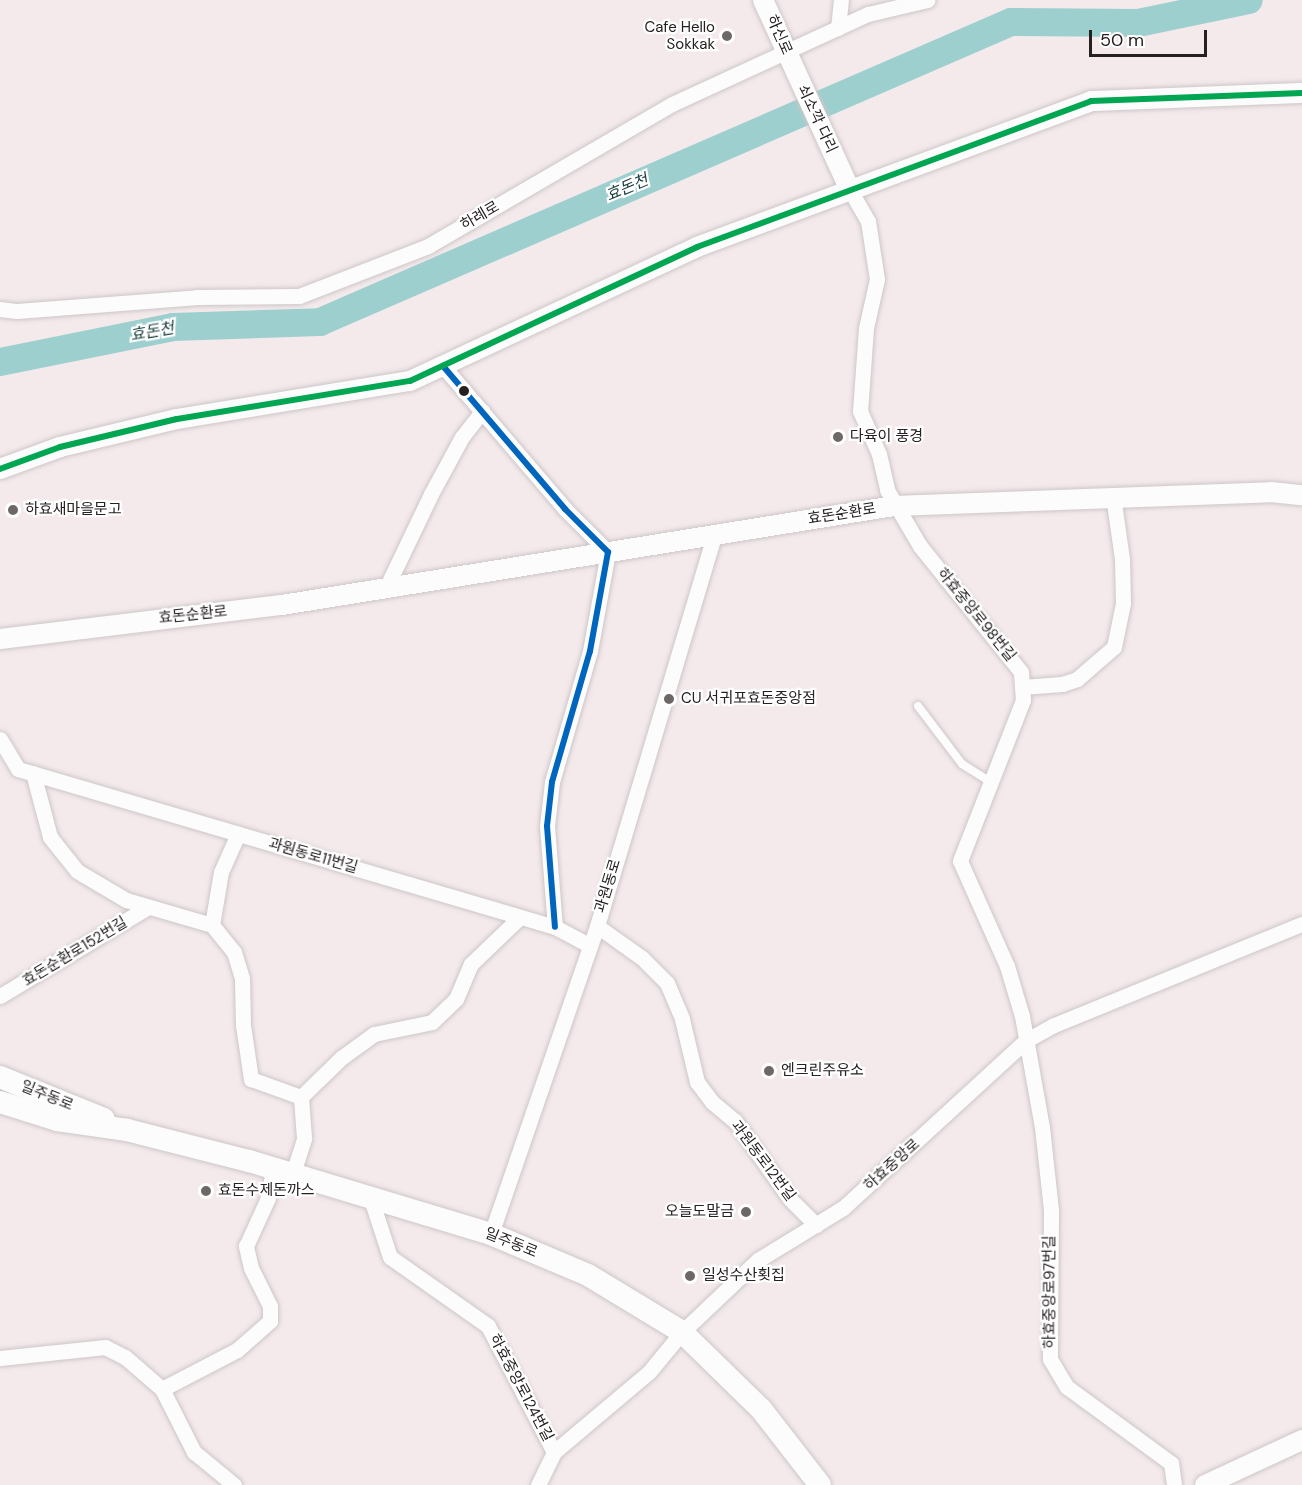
<!DOCTYPE html>
<html>
<head>
<meta charset="utf-8">
<style>
  body { margin:0 }
  #map { position:relative; width:1302px; height:1485px; overflow:hidden; background:#f4eaec; font-family:"DM Sans","Noto Sans KR",sans-serif }
  div>[style] { position:absolute }
  .river>* { height:28px; margin:-14px; padding:0 14px; transform-origin:14px; border-radius:14px; background:#9ecfcf }
  .roads { filter:drop-shadow(0 0 2px #cdc6c7) drop-shadow(0 0 2px #cdc6c7) }
  .service>* { height:8px; margin:-4px; padding:0 4px; transform-origin:4px; border-radius:4px; background:#fdfcfc }
  .minor>* { height:15px; margin:-7.5px; padding:0 7.5px; transform-origin:7.5px; border-radius:7.5px; background:#fdfcfc }
  .tertiary>* { height:20px; margin:-10px; padding:0 10px; transform-origin:10px; border-radius:10px; background:#fdfcfc }
  .secondary>* { height:22px; margin:-11px; padding:0 11px; transform-origin:11px; border-radius:11px; background:#fdfcfc }
  .bus-1>* { height:6px; margin:-3px; padding:0 3px; transform-origin:3px; border-radius:3px; background:#0065bd }
  .bus-2>* { height:6px; margin:-3px; padding:0 3px; transform-origin:3px; border-radius:3px; background:#00a651 }
  .dots>* { width:16px; height:16px; translate:-50% -50%; box-sizing:border-box; border:3px solid #fff; border-radius:50% }
  span { translate:-50% -50%; white-space:nowrap; text-align:center; line-height:1.15; -webkit-text-stroke:4.5px #fff; paint-order:stroke }
  .poi-label { font-size:15px; color:#262121 }
  .right { translate:-100% -50%; text-align:right }
  .left { translate:0 -50%; text-align:left }
  .street-label { font-size:15px; color:#262121 }
  .water-label { font-size:16px; color:#1d4141; font-style:italic }
  .scale { position:absolute; left:1089px; top:30px; width:118px; height:27px; box-sizing:border-box; border:3px solid #262121; border-top:0; padding-left:8px; font-size:18px; line-height:21px; white-space:nowrap; color:#262121; -webkit-text-stroke:4px #fff; paint-order:stroke }
</style>
</head>
<body>
<div id="map">
  <div class="river">
    <div style="left:0;top:362px;width:177px;rotate:-11.4deg"></div>
    <div style="left:173px;top:327px;width:147px;rotate:-1.9deg"></div>
    <div style="left:320px;top:322px;width:753px;rotate:-23.47deg"></div>
    <div style="left:1011px;top:22px;width:127px;rotate:0.5deg"></div>
    <div style="left:1138px;top:23px;width:113px;rotate:-11.7deg"></div>
  </div>
  <div class="roads">
    <div class="service">
      <div style="left:918px;top:706px;width:73px;rotate:52.8deg"></div>
      <div style="left:962px;top:764px;width:36px;rotate:32deg"></div>
    </div>
    <div class="minor">
      <div style="left:838px;top:28px;width:28px;rotate:-84deg"></div>
      <div style="left:850px;top:190px;width:36px;rotate:60deg"></div>
      <div style="left:868px;top:221px;width:59px;rotate:81.2deg"></div>
      <div style="left:877px;top:279px;width:50px;rotate:102.7deg"></div>
      <div style="left:866px;top:328px;width:83px;rotate:94.1deg"></div>
      <div style="left:860px;top:411px;width:47px;rotate:66.2deg"></div>
      <div style="left:879px;top:454px;width:37px;rotate:77deg"></div>
      <div style="left:887px;top:490px;width:65px;rotate:59.5deg"></div>
      <div style="left:920px;top:546px;width:161px;rotate:51.3deg"></div>
      <div style="left:1021px;top:672px;width:28px;rotate:86deg"></div>
      <div style="left:1023px;top:700px;width:173px;rotate:111.4deg"></div>
      <div style="left:960px;top:861px;width:115px;rotate:65.9deg"></div>
      <div style="left:1007px;top:966px;width:52px;rotate:73.3deg"></div>
      <div style="left:1022px;top:1016px;width:113px;rotate:79.8deg"></div>
      <div style="left:1042px;top:1127px;width:83px;rotate:83.8deg"></div>
      <div style="left:1051px;top:1210px;width:149px;rotate:90.4deg"></div>
      <div style="left:1050px;top:1359px;width:33px;rotate:59deg"></div>
      <div style="left:1067px;top:1387px;width:129px;rotate:36.2deg"></div>
      <div style="left:1171px;top:1463px;width:22px;rotate:82deg"></div>
      <div style="left:0;top:309px;width:17px;rotate:7deg"></div>
      <div style="left:17px;top:311px;width:181px;rotate:-4.4deg"></div>
      <div style="left:197px;top:297px;width:102px;rotate:-0.6deg"></div>
      <div style="left:299px;top:296px;width:138px;rotate:-21.2deg"></div>
      <div style="left:428px;top:246px;width:282px;rotate:-30.2deg"></div>
      <div style="left:672px;top:104px;width:216px;rotate:-24.7deg"></div>
      <div style="left:868px;top:14px;width:61px;rotate:-13.3deg"></div>
      <div style="left:443px;top:366px;width:188px;rotate:49.5deg"></div>
      <div style="left:565px;top:509px;width:61px;rotate:45deg"></div>
      <div style="left:608px;top:552px;width:101px;rotate:100.3deg"></div>
      <div style="left:590px;top:651px;width:136px;rotate:106.2deg"></div>
      <div style="left:552px;top:782px;width:44px;rotate:96.5deg"></div>
      <div style="left:547px;top:826px;width:101px;rotate:85.5deg"></div>
      <div style="left:386px;top:588px;width:104px;rotate:-64.4deg"></div>
      <div style="left:431px;top:494px;width:65px;rotate:-61.5deg"></div>
      <div style="left:462px;top:437px;width:33px;rotate:-52deg"></div>
      <div style="left:1022px;top:687px;width:40px;rotate:-4.3deg"></div>
      <div style="left:1062px;top:684px;width:16px;rotate:-18deg"></div>
      <div style="left:1077px;top:679px;width:49px;rotate:-40.9deg"></div>
      <div style="left:1114px;top:647px;width:45px;rotate:-78.4deg"></div>
      <div style="left:1123px;top:603px;width:44px;rotate:-91.3deg"></div>
      <div style="left:1122px;top:559px;width:64px;rotate:-98.1deg"></div>
      <div style="left:0;top:739px;width:35px;rotate:59deg"></div>
      <div style="left:18px;top:769px;width:560px;rotate:16.4deg"></div>
      <div style="left:555px;top:927px;width:38px;rotate:28deg"></div>
      <div style="left:33px;top:773px;width:66px;rotate:75.1deg"></div>
      <div style="left:50px;top:837px;width:43px;rotate:51.5deg"></div>
      <div style="left:77px;top:871px;width:57px;rotate:30.6deg"></div>
      <div style="left:126px;top:900px;width:90px;rotate:16.2deg"></div>
      <div style="left:212px;top:925px;width:35px;rotate:51deg"></div>
      <div style="left:234px;top:952px;width:27px;rotate:73deg"></div>
      <div style="left:242px;top:978px;width:47px;rotate:88.8deg"></div>
      <div style="left:243px;top:1025px;width:55px;rotate:81.6deg"></div>
      <div style="left:251px;top:1079px;width:53px;rotate:19.8deg"></div>
      <div style="left:212px;top:925px;width:54px;rotate:-80.4deg"></div>
      <div style="left:221px;top:872px;width:42px;rotate:-65.9deg"></div>
      <div style="left:597px;top:926px;width:55px;rotate:35.4deg"></div>
      <div style="left:642px;top:958px;width:35px;rotate:45deg"></div>
      <div style="left:667px;top:983px;width:39px;rotate:67deg"></div>
      <div style="left:682px;top:1019px;width:65px;rotate:76.6deg"></div>
      <div style="left:697px;top:1082px;width:25px;rotate:53deg"></div>
      <div style="left:712px;top:1102px;width:30px;rotate:40deg"></div>
      <div style="left:735px;top:1121px;width:95px;rotate:54.8deg"></div>
      <div style="left:790px;top:1199px;width:37px;rotate:45deg"></div>
      <div style="left:0;top:996px;width:173px;rotate:-31deg"></div>
      <div style="left:292px;top:1176px;width:40px;rotate:-72deg"></div>
      <div style="left:304px;top:1138px;width:41px;rotate:-94.2deg"></div>
      <div style="left:301px;top:1097px;width:56px;rotate:-44.3deg"></div>
      <div style="left:341px;top:1058px;width:41px;rotate:-36deg"></div>
      <div style="left:374px;top:1034px;width:59px;rotate:-11.7deg"></div>
      <div style="left:432px;top:1022px;width:33px;rotate:-44deg"></div>
      <div style="left:456px;top:999px;width:38px;rotate:-67deg"></div>
      <div style="left:471px;top:964px;width:66px;rotate:-43.8deg"></div>
      <div style="left:371px;top:1199px;width:61px;rotate:71.9deg"></div>
      <div style="left:390px;top:1257px;width:120px;rotate:35.1deg"></div>
      <div style="left:488px;top:1326px;width:142px;rotate:62.4deg"></div>
      <div style="left:491px;top:1234px;width:326px;rotate:-71deg"></div>
      <div style="left:597px;top:926px;width:408px;rotate:-73.3deg"></div>
      <div style="left:0;top:1358px;width:106px;rotate:-6deg"></div>
      <div style="left:105px;top:1347px;width:22px;rotate:27deg"></div>
      <div style="left:125px;top:1357px;width:49px;rotate:40.9deg"></div>
      <div style="left:162px;top:1389px;width:71px;rotate:63.1deg"></div>
      <div style="left:194px;top:1452px;width:52px;rotate:39.5deg"></div>
      <div style="left:162px;top:1389px;width:85px;rotate:-27.5deg"></div>
      <div style="left:237px;top:1350px;width:44px;rotate:-41.3deg"></div>
      <div style="left:270px;top:1321px;width:15px;rotate:-90deg"></div>
      <div style="left:270px;top:1306px;width:42px;rotate:-116.6deg"></div>
      <div style="left:251px;top:1268px;width:23px;rotate:-103deg"></div>
      <div style="left:246px;top:1246px;width:53px;rotate:-65.4deg"></div>
      <div style="left:268px;top:1198px;width:28px;rotate:-80deg"></div>
      <div style="left:538px;top:1485px;width:37px;rotate:-64deg"></div>
      <div style="left:554px;top:1452px;width:124px;rotate:-40.1deg"></div>
      <div style="left:649px;top:1372px;width:52px;rotate:-50.5deg"></div>
      <div style="left:682px;top:1332px;width:105px;rotate:-43.5deg"></div>
      <div style="left:758px;top:1260px;width:100px;rotate:-31.5deg"></div>
      <div style="left:843px;top:1208px;width:247px;rotate:-42.5deg"></div>
      <div style="left:1025px;top:1041px;width:33px;rotate:-29deg"></div>
      <div style="left:1054px;top:1025px;width:268px;rotate:-22.2deg"></div>
    </div>
    <div class="tertiary">
      <div style="left:763px;top:0;width:209px;rotate:65.4deg"></div>
      <div style="left:0;top:469px;width:64px;rotate:-20.1deg"></div>
      <div style="left:60px;top:447px;width:120px;rotate:-13.5deg"></div>
      <div style="left:177px;top:419px;width:236px;rotate:-9.3deg"></div>
      <div style="left:410px;top:381px;width:317px;rotate:-25deg"></div>
      <div style="left:697px;top:247px;width:420px;rotate:-20.3deg"></div>
      <div style="left:1091px;top:101px;width:211px;rotate:-2.2deg"></div>
      <div style="left:0;top:639px;width:284px;rotate:-6.9deg"></div>
      <div style="left:282px;top:605px;width:620px;rotate:-9.19deg"></div>
      <div style="left:894px;top:506px;width:377px;rotate:-2.1deg"></div>
      <div style="left:1271px;top:492px;width:31px;rotate:6deg"></div>
      <div style="left:1205px;top:1485px;width:107px;rotate:-24.9deg"></div>
    </div>
    <div class="secondary">
      <div style="left:0;top:1077px;width:112px;rotate:22deg"></div>
      <div style="left:0;top:1102px;width:60px;rotate:17.5deg"></div>
      <div style="left:57px;top:1120px;width:71px;rotate:8.1deg"></div>
      <div style="left:127px;top:1130px;width:126px;rotate:14.3deg"></div>
      <div style="left:249px;top:1161px;width:253px;rotate:16.8deg"></div>
      <div style="left:491px;top:1234px;width:105px;rotate:22.9deg"></div>
      <div style="left:588px;top:1275px;width:110px;rotate:31.2deg"></div>
      <div style="left:682px;top:1332px;width:110px;rotate:44.3deg"></div>
      <div style="left:761px;top:1409px;width:96px;rotate:52.2deg"></div>
    </div>
  </div>
  <div class="bus-1">
    <div style="left:443px;top:366px;width:188px;rotate:49.5deg"></div>
    <div style="left:565px;top:509px;width:61px;rotate:45deg"></div>
    <div style="left:608px;top:552px;width:101px;rotate:100.3deg"></div>
    <div style="left:590px;top:651px;width:136px;rotate:106.2deg"></div>
    <div style="left:552px;top:782px;width:44px;rotate:96.5deg"></div>
    <div style="left:547px;top:826px;width:101px;rotate:85.5deg"></div>
  </div>
  <div class="bus-2">
    <div style="left:0;top:469px;width:64px;rotate:-20.1deg"></div>
    <div style="left:60px;top:447px;width:120px;rotate:-13.5deg"></div>
    <div style="left:177px;top:419px;width:236px;rotate:-9.3deg"></div>
    <div style="left:410px;top:381px;width:317px;rotate:-25deg"></div>
    <div style="left:697px;top:247px;width:420px;rotate:-20.3deg"></div>
    <div style="left:1091px;top:101px;width:211px;rotate:-2.2deg"></div>
  </div>
  <div class="dots">
    <div style="left:727px;top:36px;background:#6e6768"></div>
    <div style="left:464px;top:391px;background:#262121"></div>
    <div style="left:838px;top:437px;background:#6e6768"></div>
    <div style="left:13px;top:510px;background:#6e6768"></div>
    <div style="left:669px;top:699px;background:#6e6768"></div>
    <div style="left:769px;top:1071px;background:#6e6768"></div>
    <div style="left:206px;top:1191px;background:#6e6768"></div>
    <div style="left:746px;top:1212px;background:#6e6768"></div>
    <div style="left:690px;top:1276px;background:#6e6768"></div>
  </div>
  <div class="poi-label">
    <span class="right" style="left:715px;top:36px">Cafe Hello<br>Sokkak</span>
    <span class="left" style="left:850px;top:437px">다육이 풍경</span>
    <span class="left" style="left:25px;top:510px">하효새마을문고</span>
    <span class="left" style="left:681px;top:699px">CU 서귀포효돈중앙점</span>
    <span class="left" style="left:781px;top:1071px">엔크린주유소</span>
    <span class="left" style="left:218px;top:1191px">효돈수제돈까스</span>
    <span class="right" style="left:734px;top:1212px">오늘도말금</span>
    <span class="left" style="left:702px;top:1276px">일성수산횟집</span>
  </div>
  <div class="street-label">
    <span style="left:779px;top:35px;rotate:66deg">하신로</span>
    <span style="left:817px;top:119px;rotate:65deg">쇠소깍 다리</span>
    <span style="left:480px;top:216px;rotate:-30deg">하례로</span>
    <span style="left:842px;top:514px;rotate:-9deg">효돈순환로</span>
    <span style="left:193px;top:615px;rotate:-6deg">효돈순환로</span>
    <span style="left:976px;top:615px;rotate:51deg">하효중앙로98번길</span>
    <span style="left:313px;top:856px;rotate:16deg">과원동로11번길</span>
    <span style="left:608px;top:886px;rotate:-73deg">과원동로</span>
    <span style="left:75px;top:952px;rotate:-31deg">효돈순환로152번길</span>
    <span style="left:47px;top:1096px;rotate:22deg">일주동로</span>
    <span style="left:763px;top:1161px;rotate:53deg">과원동로12번길</span>
    <span style="left:892px;top:1165px;rotate:-42deg">하효중앙로</span>
    <span style="left:511px;top:1243px;rotate:22deg">일주동로</span>
    <span style="left:1050px;top:1292px;rotate:-90deg">하효중앙로97번길</span>
    <span style="left:521px;top:1388px;rotate:62deg">하효중앙로124번길</span>
  </div>
  <div class="water-label">
    <span style="left:627px;top:188px;rotate:-23deg">효돈천</span>
    <span style="left:152px;top:332px;rotate:-10deg">효돈천</span>
  </div>
  <div class="scale">50 m</div>
</div>
</body>
</html>
